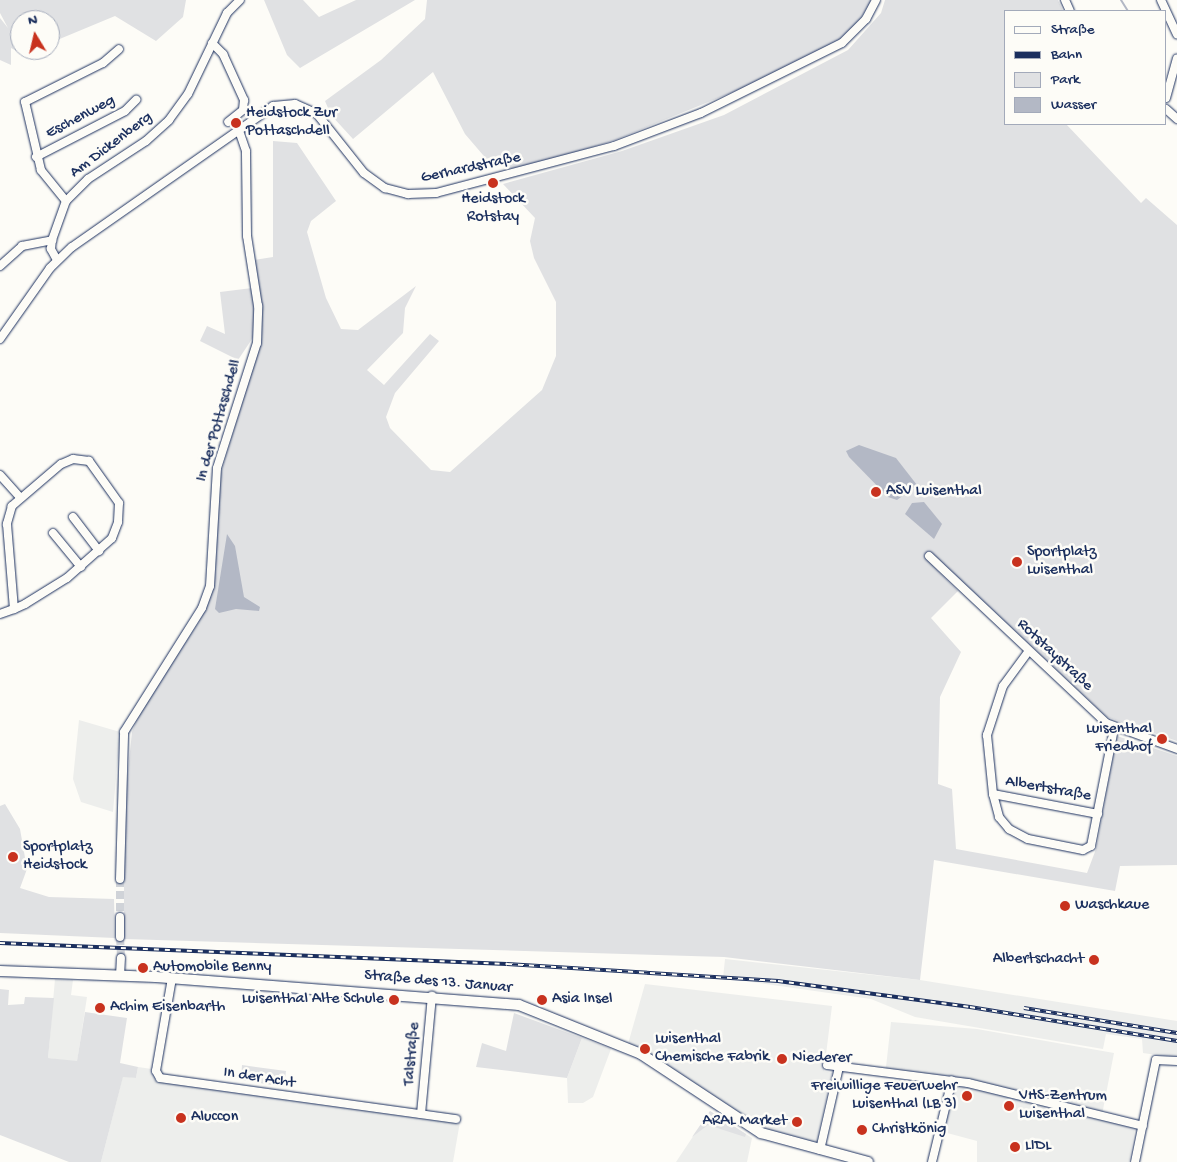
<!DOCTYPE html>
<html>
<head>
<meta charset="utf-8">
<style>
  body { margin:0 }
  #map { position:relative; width:1177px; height:1162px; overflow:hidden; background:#fdfcf7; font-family:"Gochi Hand",sans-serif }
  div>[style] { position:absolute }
  .built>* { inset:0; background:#edeeec }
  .green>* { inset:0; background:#e0e1e3 }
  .water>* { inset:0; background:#b3b8c5 }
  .stream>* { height:2px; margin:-1px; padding:0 1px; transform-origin:1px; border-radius:1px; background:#b3b8c5 }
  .minor-tunnel>* { height:8px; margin-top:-4px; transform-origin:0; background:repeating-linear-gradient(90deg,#d0d3d8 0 8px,transparent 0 12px) }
  .roads { filter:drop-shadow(0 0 1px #1b2f5e) drop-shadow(0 0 1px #1b2f5e) }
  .minor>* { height:8px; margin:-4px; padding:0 4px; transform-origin:4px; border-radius:4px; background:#fdfcf7 }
  .major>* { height:10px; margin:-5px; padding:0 5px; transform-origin:5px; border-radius:5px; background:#fdfcf7 }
  .rail>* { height:4px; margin-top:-2px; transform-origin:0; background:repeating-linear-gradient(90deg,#fdfcf7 0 5.5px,#1b2f5e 0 11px); box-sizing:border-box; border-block:1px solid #1b2f5e }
  .dots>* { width:14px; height:14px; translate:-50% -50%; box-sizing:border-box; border:2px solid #fdfcf7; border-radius:50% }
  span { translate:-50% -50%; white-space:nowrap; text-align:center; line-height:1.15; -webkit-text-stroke:5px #fdfcf7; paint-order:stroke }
  .poi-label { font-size:16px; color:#1b2f5e }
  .left { translate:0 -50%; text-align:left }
  .right { translate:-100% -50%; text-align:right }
  .street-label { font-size:16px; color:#1b2f5e }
  .legend { position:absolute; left:1004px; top:10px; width:162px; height:115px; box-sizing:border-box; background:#fdfcf7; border:1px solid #a3aaba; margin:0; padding:6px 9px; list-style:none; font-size:15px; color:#1b2f5e }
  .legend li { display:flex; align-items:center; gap:10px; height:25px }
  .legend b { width:25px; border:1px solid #a3aaba }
  .north { position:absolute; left:10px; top:10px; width:50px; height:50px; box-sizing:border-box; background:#fdfcf7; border:1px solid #a3aaba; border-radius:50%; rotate:351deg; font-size:14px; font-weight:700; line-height:20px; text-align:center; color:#1b2f5e }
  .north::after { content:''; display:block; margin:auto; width:18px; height:22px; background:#c8321e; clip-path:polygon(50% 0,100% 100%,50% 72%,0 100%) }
</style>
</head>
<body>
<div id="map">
  <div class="built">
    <div style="clip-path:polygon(79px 720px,120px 732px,113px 812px,81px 802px,73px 779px)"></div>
    <div style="clip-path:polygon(725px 959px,920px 980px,1177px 1021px,1177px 1058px,1143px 1053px,1142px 1039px,1106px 1034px,1103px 1049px,915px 1017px,871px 999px,723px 978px)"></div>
    <div style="clip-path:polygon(55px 979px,73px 980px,71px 995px,87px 997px,77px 1062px,48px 1058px)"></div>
    <div style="clip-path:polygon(645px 984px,832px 1006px,824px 1071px,832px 1073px,816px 1146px,765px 1130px,628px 1044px)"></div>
    <div style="clip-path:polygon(891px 1022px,977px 1029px,1114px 1053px,1101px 1120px,1135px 1128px,1129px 1162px,977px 1162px,977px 1141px,936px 1130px,948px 1084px,885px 1076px)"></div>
    <div style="clip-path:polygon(582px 1038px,611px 1049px,593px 1097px,583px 1103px,568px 1103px,567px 1078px)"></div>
    <div style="clip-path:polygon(138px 1067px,159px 1070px,163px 1075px,461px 1116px,453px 1162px,101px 1162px,123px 1076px,136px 1078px)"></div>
    <div style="clip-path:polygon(710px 1111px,752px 1138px,747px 1162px,676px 1162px)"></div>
  </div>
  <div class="green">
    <div style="clip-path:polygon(0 0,186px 0,183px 17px,156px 41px,115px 16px,50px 43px,50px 20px,20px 20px,20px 50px,35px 50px,24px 55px,11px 48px,11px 65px,0 60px,0 18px,8px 28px,0 13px)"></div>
    <div style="clip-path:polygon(264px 0,303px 0,319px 17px,356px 0,415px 0,300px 68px,287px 55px)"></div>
    <div style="clip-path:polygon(427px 0,872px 0,855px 27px,837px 41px,755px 83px,615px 140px,518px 170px,489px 162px,465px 134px,433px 72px,353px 139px,331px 115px,325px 101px,381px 60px,425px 19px)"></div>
    <div style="clip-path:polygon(885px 0,1058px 0,1063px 11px,1006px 11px,1006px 124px,1066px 124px,1141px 203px,1146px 198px,1177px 225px,1177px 741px,1107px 717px,939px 560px,933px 566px,958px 591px,931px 618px,961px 652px,940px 697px,938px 784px,952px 789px,956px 849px,1087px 873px,1096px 849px,1117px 736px,1177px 756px,1177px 865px,1120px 866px,1115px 891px,934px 860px,920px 980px,724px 957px,124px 939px,124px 810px,132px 732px,141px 710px,199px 622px,215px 579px,220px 476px,262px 337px,254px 260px,273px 257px,273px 141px,297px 143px,336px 201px,311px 221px,307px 232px,326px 298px,341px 329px,358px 330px,416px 286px,405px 308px,403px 333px,367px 370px,384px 385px,430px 334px,439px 341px,395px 393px,386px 417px,390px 428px,431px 470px,450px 472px,542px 390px,556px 356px,556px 302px,534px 258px,530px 241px,535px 218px,503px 184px,622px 151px,724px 115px,848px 50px,881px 13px)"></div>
    <div style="clip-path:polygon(252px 288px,256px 333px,238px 360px,200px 341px,207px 326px,225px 334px,220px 292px)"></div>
    <div style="clip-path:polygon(5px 804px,20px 829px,27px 869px,20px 888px,49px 897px,114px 899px,115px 938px,0 933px,0 806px)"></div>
    <div style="clip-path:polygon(0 989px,9px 990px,8px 1005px,24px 1004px,25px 997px,54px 998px,48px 1058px,77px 1061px,85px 1012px,127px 1018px,120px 1063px,138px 1067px,136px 1078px,123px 1077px,101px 1162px,69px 1162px,0 1135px)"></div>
    <div style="clip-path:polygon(514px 1013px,582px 1038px,567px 1078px,476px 1067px,482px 1043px,506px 1051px)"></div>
    <div style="clip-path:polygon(242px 1065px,286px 1071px,284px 1087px,241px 1080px)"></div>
    <div style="clip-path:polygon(710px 1111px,746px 1134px,745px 1137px,708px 1125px,692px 1137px)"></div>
  </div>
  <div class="water">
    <div style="clip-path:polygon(859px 445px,896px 458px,917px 485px,897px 500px,888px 497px,849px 457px,846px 451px)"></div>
    <div style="clip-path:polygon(924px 502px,942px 524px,934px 539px,905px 514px,912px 503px)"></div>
    <div style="clip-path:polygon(227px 534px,235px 546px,244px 597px,260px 607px,259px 611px,236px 609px,219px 613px,215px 609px)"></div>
  </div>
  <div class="stream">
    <div style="left:1121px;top:0;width:13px;rotate:58deg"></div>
  </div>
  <div class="minor-tunnel">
    <div style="left:120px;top:879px;width:38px;rotate:90deg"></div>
    <div style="left:120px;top:937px;width:21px;rotate:87deg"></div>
  </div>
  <div class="roads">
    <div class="minor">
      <div style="left:1065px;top:0;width:12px;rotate:66deg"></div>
      <div style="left:1161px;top:0;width:38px;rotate:65deg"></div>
      <div style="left:212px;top:43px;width:16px;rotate:45deg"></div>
      <div style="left:223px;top:54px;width:51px;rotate:65.5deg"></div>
      <div style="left:244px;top:100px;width:10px;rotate:96deg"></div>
      <div style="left:243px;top:110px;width:19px;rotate:141deg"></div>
      <div style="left:1166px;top:98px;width:41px;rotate:-74.6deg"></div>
      <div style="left:1166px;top:109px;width:15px;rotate:42deg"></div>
      <div style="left:36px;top:157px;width:100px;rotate:-27.3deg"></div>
      <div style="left:125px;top:111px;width:16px;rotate:-45deg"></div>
      <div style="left:66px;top:201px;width:40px;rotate:-129deg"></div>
      <div style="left:41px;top:170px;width:70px;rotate:-103.2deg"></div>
      <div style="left:25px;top:102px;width:87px;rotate:-26.6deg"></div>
      <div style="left:103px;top:63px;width:21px;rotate:-41deg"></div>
      <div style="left:57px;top:260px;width:13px;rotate:-119deg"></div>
      <div style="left:51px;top:249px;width:9px;rotate:-84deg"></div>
      <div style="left:52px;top:240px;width:41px;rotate:-70.3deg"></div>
      <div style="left:66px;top:201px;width:31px;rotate:-45deg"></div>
      <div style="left:88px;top:179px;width:69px;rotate:-33.2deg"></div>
      <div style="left:146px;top:141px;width:31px;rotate:-42deg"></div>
      <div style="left:169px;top:120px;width:32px;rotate:-54deg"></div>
      <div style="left:188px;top:94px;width:90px;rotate:-64.3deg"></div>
      <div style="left:227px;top:13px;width:18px;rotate:-45deg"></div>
      <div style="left:0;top:266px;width:30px;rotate:-42deg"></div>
      <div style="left:22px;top:246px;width:31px;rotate:-11deg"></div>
      <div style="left:0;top:339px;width:87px;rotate:-54.8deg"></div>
      <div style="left:50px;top:268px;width:30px;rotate:-44deg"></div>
      <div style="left:72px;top:247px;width:246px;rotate:-35deg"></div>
      <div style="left:273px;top:106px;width:22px;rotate:-5deg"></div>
      <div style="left:295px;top:104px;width:24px;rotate:24deg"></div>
      <div style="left:317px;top:114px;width:75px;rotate:51.5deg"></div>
      <div style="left:364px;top:173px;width:26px;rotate:36deg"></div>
      <div style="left:385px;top:188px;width:24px;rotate:15deg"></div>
      <div style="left:408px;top:194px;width:28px;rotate:-2deg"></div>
      <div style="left:436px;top:193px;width:184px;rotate:-14.8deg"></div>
      <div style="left:614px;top:146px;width:93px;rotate:-20.8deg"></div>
      <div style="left:701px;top:113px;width:157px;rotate:-26.4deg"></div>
      <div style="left:842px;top:43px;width:34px;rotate:-45deg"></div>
      <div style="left:866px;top:19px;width:21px;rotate:-62deg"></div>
      <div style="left:0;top:475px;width:28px;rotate:48deg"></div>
      <div style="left:73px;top:517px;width:43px;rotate:52.6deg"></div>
      <div style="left:53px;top:533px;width:44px;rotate:50.5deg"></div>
      <div style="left:929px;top:556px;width:243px;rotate:43.3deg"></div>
      <div style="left:1106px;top:723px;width:76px;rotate:20.1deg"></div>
      <div style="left:0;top:614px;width:15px;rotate:-20deg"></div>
      <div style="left:14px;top:609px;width:12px;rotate:-24deg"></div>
      <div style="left:25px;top:604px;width:49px;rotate:-31.8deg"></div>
      <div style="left:67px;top:578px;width:60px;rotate:-41.6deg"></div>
      <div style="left:112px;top:538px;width:17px;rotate:-69deg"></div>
      <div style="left:118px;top:522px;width:19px;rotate:-87deg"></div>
      <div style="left:119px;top:503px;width:52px;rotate:-125.5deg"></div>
      <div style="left:89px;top:461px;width:16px;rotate:-173deg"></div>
      <div style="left:73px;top:459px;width:13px;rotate:157deg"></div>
      <div style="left:61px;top:464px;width:65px;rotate:139.4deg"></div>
      <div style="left:12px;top:506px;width:19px;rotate:106deg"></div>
      <div style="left:7px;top:524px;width:85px;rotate:85.3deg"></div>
      <div style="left:1028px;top:652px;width:42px;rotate:126.3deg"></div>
      <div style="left:1003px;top:686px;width:52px;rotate:108.1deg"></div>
      <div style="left:987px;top:735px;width:59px;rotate:84.2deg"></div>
      <div style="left:993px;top:794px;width:24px;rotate:75deg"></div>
      <div style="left:999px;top:817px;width:16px;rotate:50deg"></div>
      <div style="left:1009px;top:829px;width:21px;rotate:28deg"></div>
      <div style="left:1028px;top:839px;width:56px;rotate:11.3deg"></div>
      <div style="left:1083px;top:850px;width:9px;rotate:-27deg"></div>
      <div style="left:1091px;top:846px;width:119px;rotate:-78.9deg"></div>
      <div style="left:993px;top:794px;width:107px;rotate:10.8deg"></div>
      <div style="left:120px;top:879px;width:147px;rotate:-88.4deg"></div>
      <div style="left:124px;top:732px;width:146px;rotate:-57.8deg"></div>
      <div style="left:202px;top:608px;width:23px;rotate:-70deg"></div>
      <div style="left:210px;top:586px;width:118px;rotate:-86.6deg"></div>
      <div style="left:217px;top:468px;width:131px;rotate:-72.3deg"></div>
      <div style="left:257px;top:343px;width:37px;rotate:-88deg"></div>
      <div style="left:258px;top:306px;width:71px;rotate:-98.9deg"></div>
      <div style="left:247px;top:236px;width:85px;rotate:-90.7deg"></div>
      <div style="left:246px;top:151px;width:24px;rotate:-109deg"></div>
      <div style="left:120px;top:917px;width:20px;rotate:90deg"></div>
      <div style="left:120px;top:976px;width:18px;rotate:-87deg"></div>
      <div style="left:172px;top:978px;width:94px;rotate:99.8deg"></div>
      <div style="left:156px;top:1071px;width:8px;rotate:60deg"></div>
      <div style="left:160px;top:1078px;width:299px;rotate:7.9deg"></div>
      <div style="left:827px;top:1065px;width:142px;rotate:7.3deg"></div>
      <div style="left:968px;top:1083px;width:180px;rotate:13.8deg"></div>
      <div style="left:421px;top:1114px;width:119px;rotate:-84.7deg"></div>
      <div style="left:820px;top:1150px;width:85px;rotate:-77.1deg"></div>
      <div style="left:932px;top:1162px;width:84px;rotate:-76.3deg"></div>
      <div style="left:1135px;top:1162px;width:104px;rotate:-78.4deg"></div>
      <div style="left:1156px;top:1060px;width:21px;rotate:3deg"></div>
    </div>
    <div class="major">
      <div style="left:0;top:971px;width:156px;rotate:2.2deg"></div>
      <div style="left:156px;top:977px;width:364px;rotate:4.4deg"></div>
      <div style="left:519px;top:1005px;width:131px;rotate:21.9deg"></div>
      <div style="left:641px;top:1054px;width:144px;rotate:33.4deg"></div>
      <div style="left:761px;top:1133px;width:111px;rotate:15.2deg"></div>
    </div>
  </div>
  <div class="rail">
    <div style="left:0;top:943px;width:507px;rotate:2.37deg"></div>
    <div style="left:507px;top:964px;width:272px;rotate:3.6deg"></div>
    <div style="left:778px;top:981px;width:194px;rotate:7.7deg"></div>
    <div style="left:970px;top:1007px;width:210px;rotate:9.3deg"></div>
    <div style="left:1024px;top:1008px;width:155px;rotate:9.3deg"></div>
  </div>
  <div class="dots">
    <div style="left:236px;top:123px;background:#c8321e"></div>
    <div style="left:493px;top:183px;background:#c8321e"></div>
    <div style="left:876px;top:492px;background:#c8321e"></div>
    <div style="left:1017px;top:562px;background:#c8321e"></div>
    <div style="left:1162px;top:739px;background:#c8321e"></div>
    <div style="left:13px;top:857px;background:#c8321e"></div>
    <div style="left:1065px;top:906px;background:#c8321e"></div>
    <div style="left:1094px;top:960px;background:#c8321e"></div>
    <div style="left:143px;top:968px;background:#c8321e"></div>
    <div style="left:394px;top:1000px;background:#c8321e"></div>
    <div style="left:542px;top:1000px;background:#c8321e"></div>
    <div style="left:100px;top:1008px;background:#c8321e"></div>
    <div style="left:645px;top:1049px;background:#c8321e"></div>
    <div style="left:782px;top:1059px;background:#c8321e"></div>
    <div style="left:967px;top:1096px;background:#c8321e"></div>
    <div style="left:1009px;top:1106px;background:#c8321e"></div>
    <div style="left:181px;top:1118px;background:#c8321e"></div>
    <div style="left:797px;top:1122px;background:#c8321e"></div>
    <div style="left:862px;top:1130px;background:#c8321e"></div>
    <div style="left:1015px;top:1147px;background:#c8321e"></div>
  </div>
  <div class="poi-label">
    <span class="left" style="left:246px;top:123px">Heidstock Zur<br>Pottaschdell</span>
    <span style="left:493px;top:209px">Heidstock<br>Rotstay</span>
    <span class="left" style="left:886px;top:492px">ASV Luisenthal</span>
    <span class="left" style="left:1027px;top:562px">Sportplatz<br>Luisenthal</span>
    <span class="right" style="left:1152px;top:739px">Luisenthal<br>Friedhof</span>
    <span class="left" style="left:23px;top:857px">Sportplatz<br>Heidstock</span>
    <span class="left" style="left:1075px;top:906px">Waschkaue</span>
    <span class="right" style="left:1084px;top:960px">Albertschacht</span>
    <span class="left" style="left:153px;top:968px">Automobile Benny</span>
    <span class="right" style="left:384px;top:1000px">Luisenthal Alte Schule</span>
    <span class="left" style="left:552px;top:1000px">Asia Insel</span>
    <span class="left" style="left:110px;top:1008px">Achim Eisenbarth</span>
    <span class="left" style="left:655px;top:1049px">Luisenthal<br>Chemische Fabrik</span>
    <span class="left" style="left:792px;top:1059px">Niederer</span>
    <span class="right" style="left:957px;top:1096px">Freiwillige Feuerwehr<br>Luisenthal (LB 3)</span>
    <span class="left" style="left:1019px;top:1106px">VHS-Zentrum<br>Luisenthal</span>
    <span class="left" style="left:191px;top:1118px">Aluccon</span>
    <span class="right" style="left:787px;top:1122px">ARAL Market</span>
    <span class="left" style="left:872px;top:1130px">Christkönig</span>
    <span class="left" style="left:1025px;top:1147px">LIDL</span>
  </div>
  <div class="street-label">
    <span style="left:81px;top:118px;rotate:-28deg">Eschenweg</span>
    <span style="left:112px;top:146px;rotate:-37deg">Am Dickenberg</span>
    <span style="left:471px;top:169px;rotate:-12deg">Gerhardstraße</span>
    <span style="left:220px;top:421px;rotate:-74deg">In der Pottaschdell</span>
    <span style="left:1054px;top:656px;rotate:43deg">Rotstaystraße</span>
    <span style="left:1048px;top:790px;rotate:10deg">Albertstraße</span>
    <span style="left:438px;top:983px;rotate:5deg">Straße des 13. Januar</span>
    <span style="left:413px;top:1054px;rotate:-85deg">Talstraße</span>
    <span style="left:259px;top:1079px;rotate:9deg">In der Acht</span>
  </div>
  <ul class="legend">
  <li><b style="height:6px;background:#fdfcf7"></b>Straße</li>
  <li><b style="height:6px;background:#1b2f5e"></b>Bahn</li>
  <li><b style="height:14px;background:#e0e1e3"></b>Park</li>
  <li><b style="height:14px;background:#b3b8c5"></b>Wasser</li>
  </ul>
  <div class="north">N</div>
</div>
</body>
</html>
